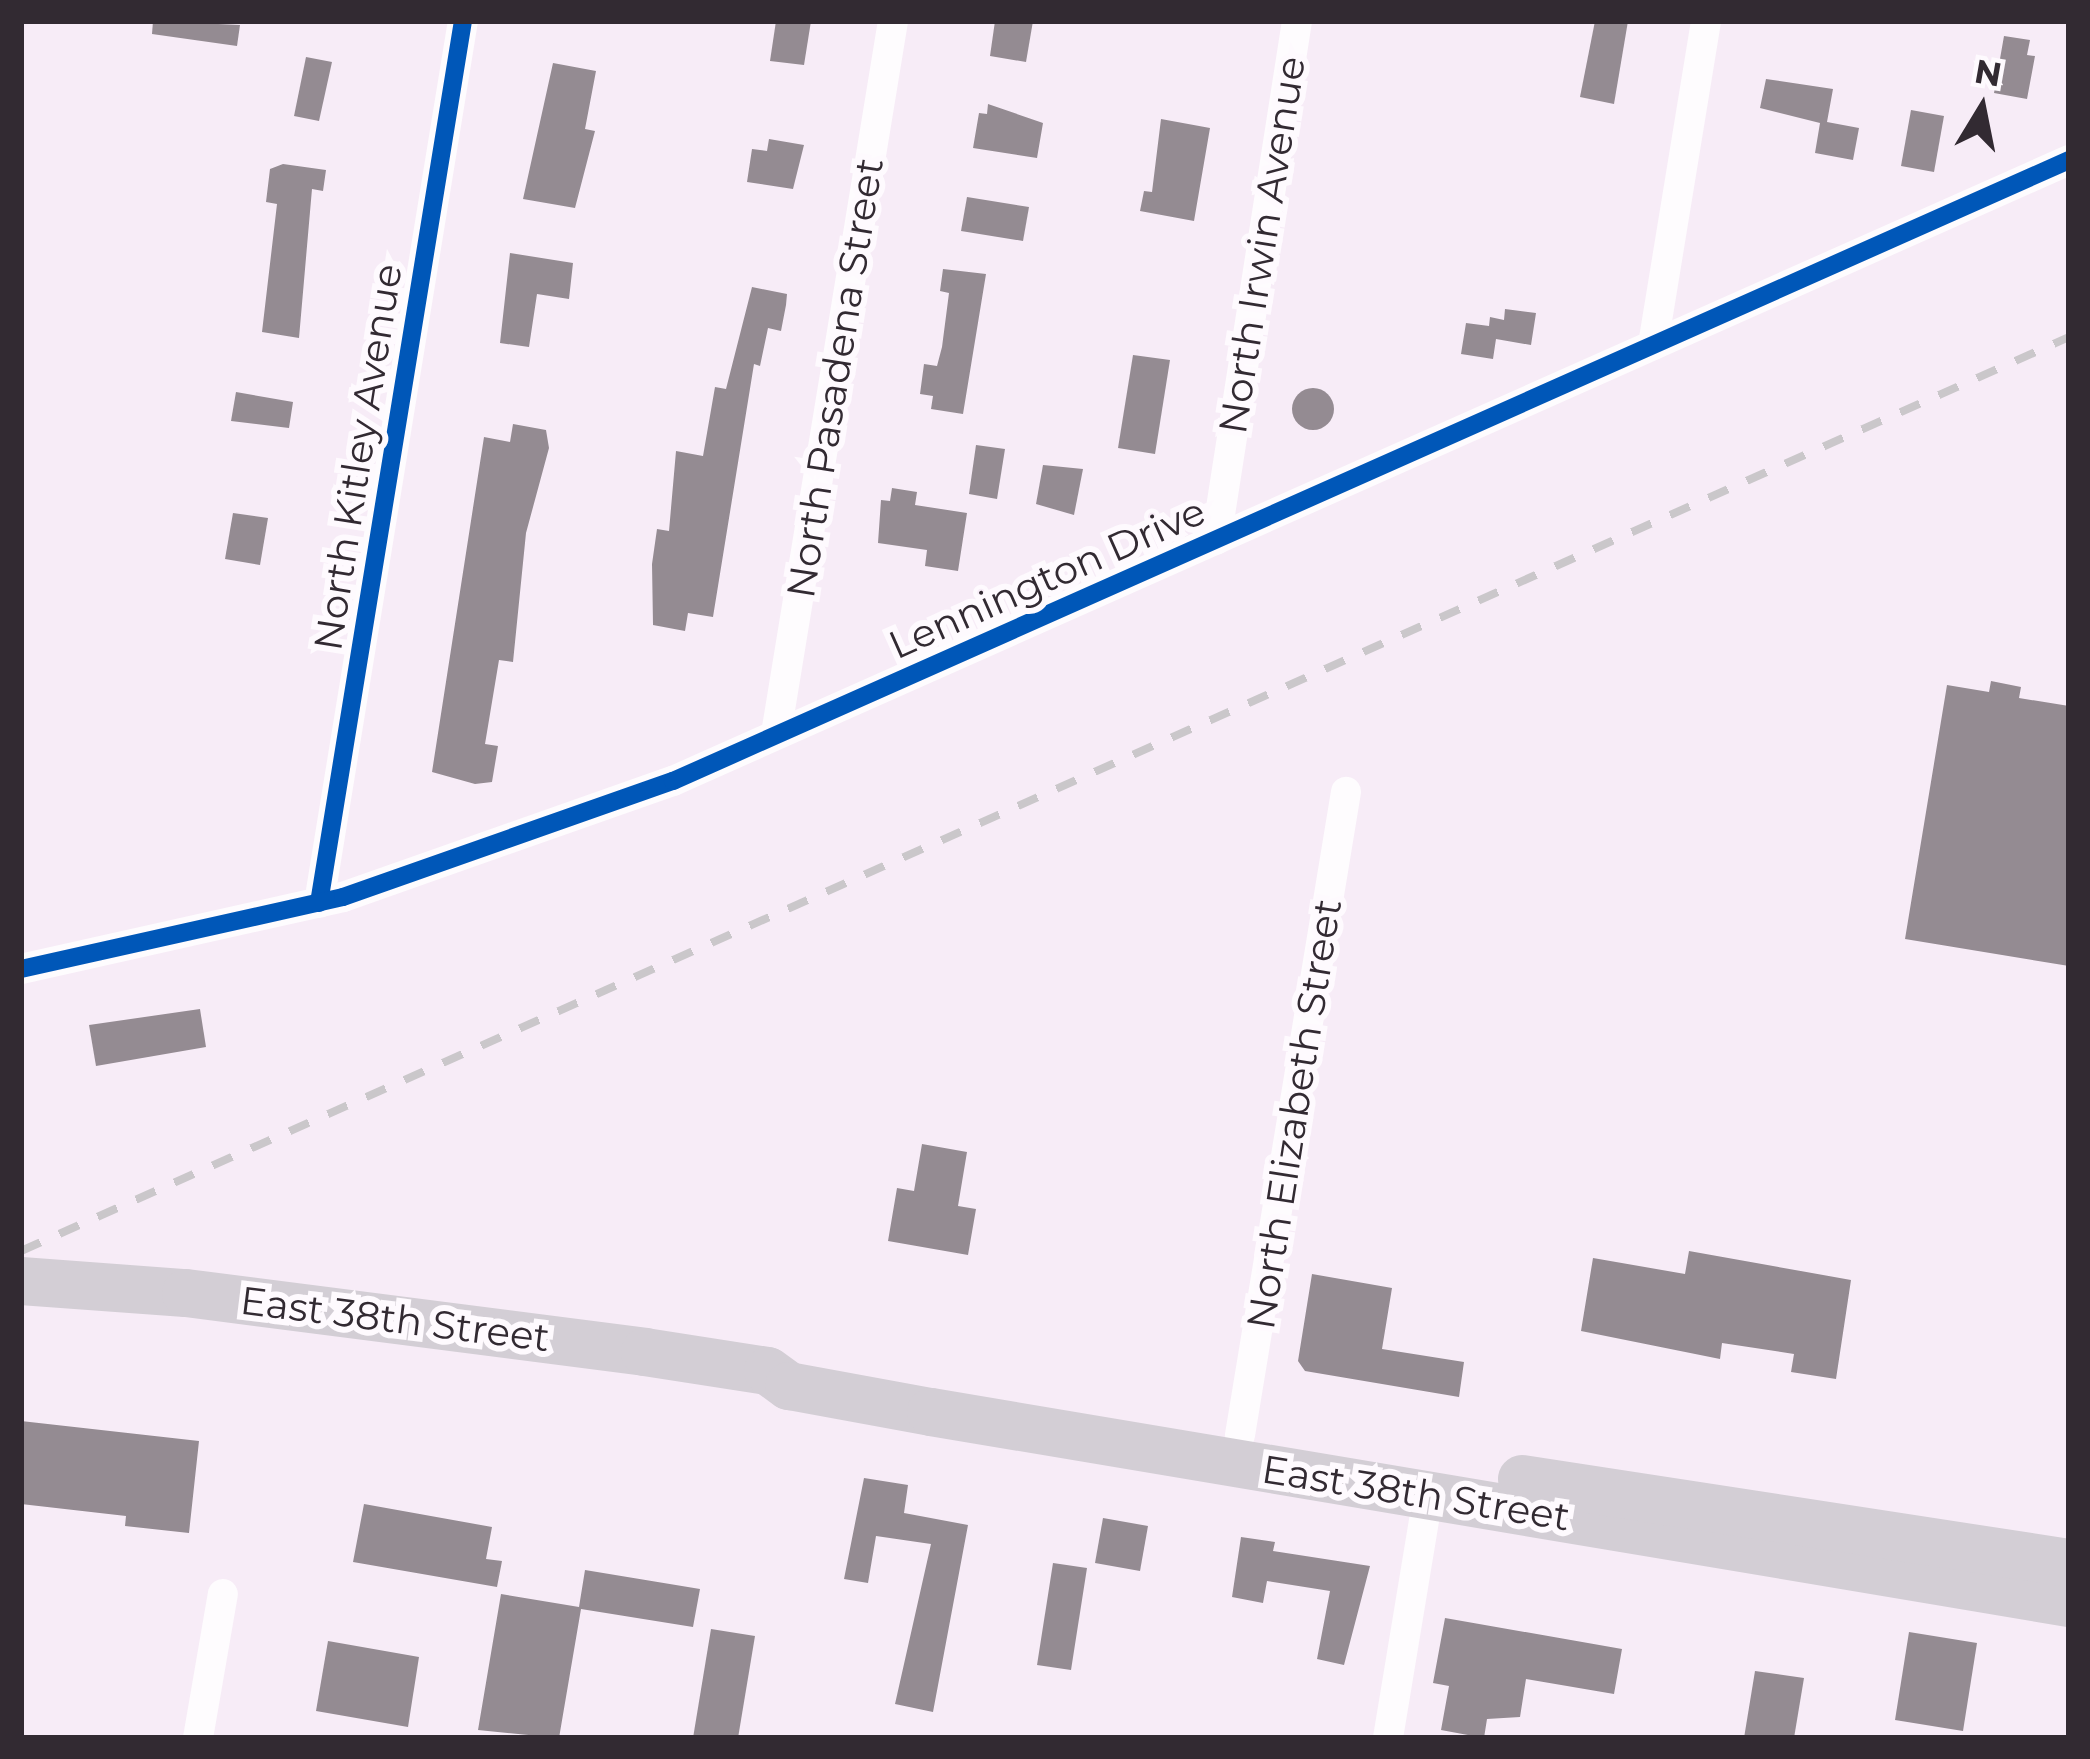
<!DOCTYPE html>
<html>
<head>
<meta charset="utf-8">
<style>
  body { margin:0 }
  #map { position:relative; width:2090px; height:1759px; overflow:hidden; background:#f7ecf7; font-family:Montserrat,sans-serif }
  div>[style] { position:absolute }
  .building>* { inset:0; background:#948b92 }
  .round { border-radius:50% }
  .street>* { height:30px; margin:-15px; padding:0 15px; transform-origin:15px; border-radius:15px; background:#fefcfe }
  .primary>* { height:48px; margin:-24px; padding:0 24px; transform-origin:24px; border-radius:24px; background:#d3ced5 }
  .rail>* { height:8px; margin-top:-4px; transform-origin:0; background:repeating-linear-gradient(90deg,#cac7ca 0 21px,transparent 0 42px) }
  .cycleway>* { height:18px; margin:-9px; padding:0 9px; transform-origin:9px; border-radius:9px; background:#0057b8 }
  span { translate:-50% -50%; white-space:nowrap; text-align:center; line-height:1.15; -webkit-text-stroke:12px #fefafe; paint-order:stroke }
  .street-label { font-size:39px; color:#322a32 }
  .frame { position:absolute; inset:0; border:24px solid #322a32; pointer-events:none }
  .north { position:absolute; left:1922px; top:48px; width:120px; height:120px; -webkit-text-stroke:9px #fefafe; paint-order:stroke; rotate:10deg; font-size:33px; font-weight:700; line-height:48px; text-align:center; color:#322a32 }
  .north::after { content:''; display:block; margin:auto; width:42px; height:54px; background:#322a32; clip-path:polygon(50% 0,100% 100%,50% 72%,0 100%) }
</style>
</head>
<body>
<div id="map">
  <div class="building">
    <div style="clip-path:polygon(153px 21px,240px 25px,237px 46px,152px 34px)"></div>
    <div style="clip-path:polygon(776px 21px,811px 21px,804px 65px,770px 61px)"></div>
    <div style="clip-path:polygon(995px 21px,1033px 21px,1026px 62px,990px 56px)"></div>
    <div style="clip-path:polygon(1595px 21px,1628px 21px,1614px 104px,1580px 97px)"></div>
    <div style="clip-path:polygon(2004px 36px,2030px 40px,2027px 55px,2035px 56px,2027px 99px,1994px 93px)"></div>
    <div style="clip-path:polygon(306px 57px,332px 62px,319px 121px,294px 116px)"></div>
    <div style="clip-path:polygon(553px 63px,596px 71px,585px 129px,595px 131px,575px 208px,523px 199px)"></div>
    <div style="clip-path:polygon(1766px 79px,1833px 89px,1827px 122px,1859px 128px,1853px 160px,1815px 153px,1820px 123px,1760px 108px)"></div>
    <div style="clip-path:polygon(988px 104px,1043px 123px,1037px 158px,973px 148px,979px 113px,987px 114px)"></div>
    <div style="clip-path:polygon(1911px 110px,1944px 116px,1934px 172px,1901px 166px)"></div>
    <div style="clip-path:polygon(1161px 119px,1210px 128px,1194px 221px,1140px 211px,1144px 191px,1152px 192px)"></div>
    <div style="clip-path:polygon(769px 139px,804px 145px,793px 189px,747px 182px,752px 149px,767px 151px)"></div>
    <div style="clip-path:polygon(283px 164px,326px 170px,323px 191px,312px 189px,299px 338px,262px 332px,277px 204px,266px 202px,270px 169px)"></div>
    <div style="clip-path:polygon(967px 197px,1029px 207px,1023px 241px,961px 231px)"></div>
    <div style="clip-path:polygon(510px 253px,573px 263px,569px 299px,537px 294px,529px 347px,500px 343px)"></div>
    <div style="clip-path:polygon(943px 269px,986px 274px,963px 414px,931px 409px,933px 396px,920px 394px,924px 364px,937px 366px,942px 347px,949px 293px,940px 291px)"></div>
    <div style="clip-path:polygon(752px 287px,787px 294px,786px 305px,781px 331px,768px 328px,760px 366px,754px 364px,713px 617px,688px 613px,685px 631px,653px 625px,652px 564px,657px 529px,669px 531px,676px 451px,703px 456px,715px 387px,726px 389px)"></div>
    <div style="clip-path:polygon(1505px 309px,1536px 313px,1531px 345px,1496px 339px,1493px 359px,1461px 354px,1466px 323px,1489px 326px,1490px 317px,1504px 320px)"></div>
    <div style="clip-path:polygon(1133px 355px,1170px 360px,1155px 454px,1118px 448px)"></div>
    <div class="round" style="left:1292px;top:388px;width:42px;height:42px"></div>
    <div style="clip-path:polygon(236px 392px,293px 402px,289px 428px,231px 421px)"></div>
    <div style="clip-path:polygon(513px 424px,546px 430px,549px 448px,526px 533px,513px 662px,499px 660px,485px 744px,498px 746px,492px 782px,475px 784px,432px 772px,484px 437px,510px 442px)"></div>
    <div style="clip-path:polygon(976px 445px,1005px 449px,997px 499px,969px 494px)"></div>
    <div style="clip-path:polygon(1043px 465px,1083px 469px,1074px 515px,1036px 504px)"></div>
    <div style="clip-path:polygon(892px 488px,917px 492px,915px 505px,967px 513px,958px 571px,925px 566px,927px 550px,878px 543px,881px 500px,890px 501px)"></div>
    <div style="clip-path:polygon(233px 513px,268px 518px,260px 565px,225px 559px)"></div>
    <div style="clip-path:polygon(1991px 681px,2021px 687px,2019px 698px,2069px 706px,2069px 966px,1905px 939px,1947px 685px,1989px 692px)"></div>
    <div style="clip-path:polygon(200px 1009px,206px 1047px,96px 1066px,89px 1025px)"></div>
    <div style="clip-path:polygon(922px 1144px,967px 1152px,958px 1206px,976px 1209px,968px 1255px,888px 1241px,897px 1188px,914px 1191px)"></div>
    <div style="clip-path:polygon(1689px 1251px,1851px 1280px,1836px 1379px,1791px 1372px,1794px 1354px,1722px 1343px,1720px 1359px,1581px 1331px,1593px 1258px,1685px 1274px)"></div>
    <div style="clip-path:polygon(1312px 1274px,1392px 1288px,1382px 1349px,1464px 1362px,1459px 1397px,1305px 1371px,1298px 1361px)"></div>
    <div style="clip-path:polygon(21px 1421px,199px 1441px,189px 1533px,125px 1526px,126px 1516px,21px 1504px)"></div>
    <div style="clip-path:polygon(864px 1478px,908px 1485px,904px 1513px,968px 1525px,933px 1712px,895px 1704px,931px 1544px,876px 1536px,868px 1583px,844px 1579px)"></div>
    <div style="clip-path:polygon(364px 1504px,492px 1527px,486px 1559px,502px 1561px,497px 1587px,353px 1562px)"></div>
    <div style="clip-path:polygon(1103px 1518px,1148px 1526px,1140px 1571px,1095px 1563px)"></div>
    <div style="clip-path:polygon(1241px 1537px,1275px 1542px,1273px 1551px,1370px 1566px,1344px 1665px,1317px 1659px,1330px 1591px,1267px 1581px,1263px 1603px,1232px 1597px)"></div>
    <div style="clip-path:polygon(1053px 1563px,1087px 1568px,1071px 1670px,1037px 1665px)"></div>
    <div style="clip-path:polygon(585px 1570px,700px 1589px,693px 1627px,581px 1609px,559px 1738px,478px 1730px,501px 1594px,579px 1607px)"></div>
    <div style="clip-path:polygon(1445px 1618px,1622px 1649px,1614px 1694px,1526px 1679px,1520px 1717px,1487px 1719px,1484px 1738px,1441px 1730px,1449px 1686px,1433px 1683px)"></div>
    <div style="clip-path:polygon(711px 1629px,755px 1636px,738px 1738px,693px 1738px)"></div>
    <div style="clip-path:polygon(1909px 1632px,1977px 1643px,1963px 1731px,1895px 1720px)"></div>
    <div style="clip-path:polygon(328px 1641px,419px 1657px,408px 1727px,316px 1711px)"></div>
    <div style="clip-path:polygon(1755px 1671px,1804px 1678px,1794px 1738px,1744px 1738px)"></div>
  </div>
  <div class="street">
    <div style="left:1653px;top:345px;width:328px;rotate:-80.7deg"></div>
    <div style="left:1216px;top:540px;width:525px;rotate:-81.13deg"></div>
    <div style="left:776px;top:734px;width:723px;rotate:-80.68deg"></div>
    <div style="left:319px;top:903px;width:894px;rotate:-80.73deg"></div>
    <div style="left:21px;top:969px;width:330px;rotate:-12.6deg"></div>
    <div style="left:343px;top:897px;width:350px;rotate:-19.4deg"></div>
    <div style="left:673px;top:781px;width:1528px;rotate:-23.98deg"></div>
    <div style="left:1240px;top:1435px;width:652px;rotate:-80.64deg"></div>
    <div style="left:198px;top:1738px;width:146px;rotate:-80.2deg"></div>
    <div style="left:1388px;top:1738px;width:245px;rotate:-80.6deg"></div>
  </div>
  <div class="primary">
    <div style="left:21px;top:1281px;width:165px;rotate:4.2deg"></div>
    <div style="left:186px;top:1293px;width:463px;rotate:7.3deg"></div>
    <div style="left:645px;top:1352px;width:124px;rotate:8.8deg"></div>
    <div style="left:768px;top:1371px;width:26px;rotate:36deg"></div>
    <div style="left:789px;top:1386px;width:144px;rotate:10.4deg"></div>
    <div style="left:931px;top:1412px;width:1154px;rotate:9.53deg"></div>
    <div style="left:1522px;top:1479px;width:553px;rotate:8.73deg"></div>
  </div>
  <div class="rail">
    <div style="left:21px;top:1251px;width:2243px;rotate:-24.05deg"></div>
  </div>
  <div class="cycleway">
    <div style="left:319px;top:903px;width:894px;rotate:-80.73deg"></div>
    <div style="left:21px;top:969px;width:330px;rotate:-12.6deg"></div>
    <div style="left:343px;top:897px;width:350px;rotate:-19.4deg"></div>
    <div style="left:673px;top:781px;width:1528px;rotate:-23.98deg"></div>
  </div>
  <div class="street-label">
    <span style="left:1262px;top:245px;rotate:-81deg">North Irwin Avenue</span>
    <span style="left:835px;top:378px;rotate:-81deg">North Pasadena Street</span>
    <span style="left:358px;top:457px;rotate:-81deg">North Kitley Avenue</span>
    <span style="left:1047px;top:578px;rotate:-24deg">Lennington Drive</span>
    <span style="left:1294px;top:1114px;rotate:-81deg">North Elizabeth Street</span>
    <span style="left:395px;top:1319px;rotate:7deg">East 38th Street</span>
    <span style="left:1416px;top:1493px;rotate:9deg">East 38th Street</span>
  </div>
  <div class="frame"></div>
  <div class="north">N</div>
</div>
</body>
</html>
